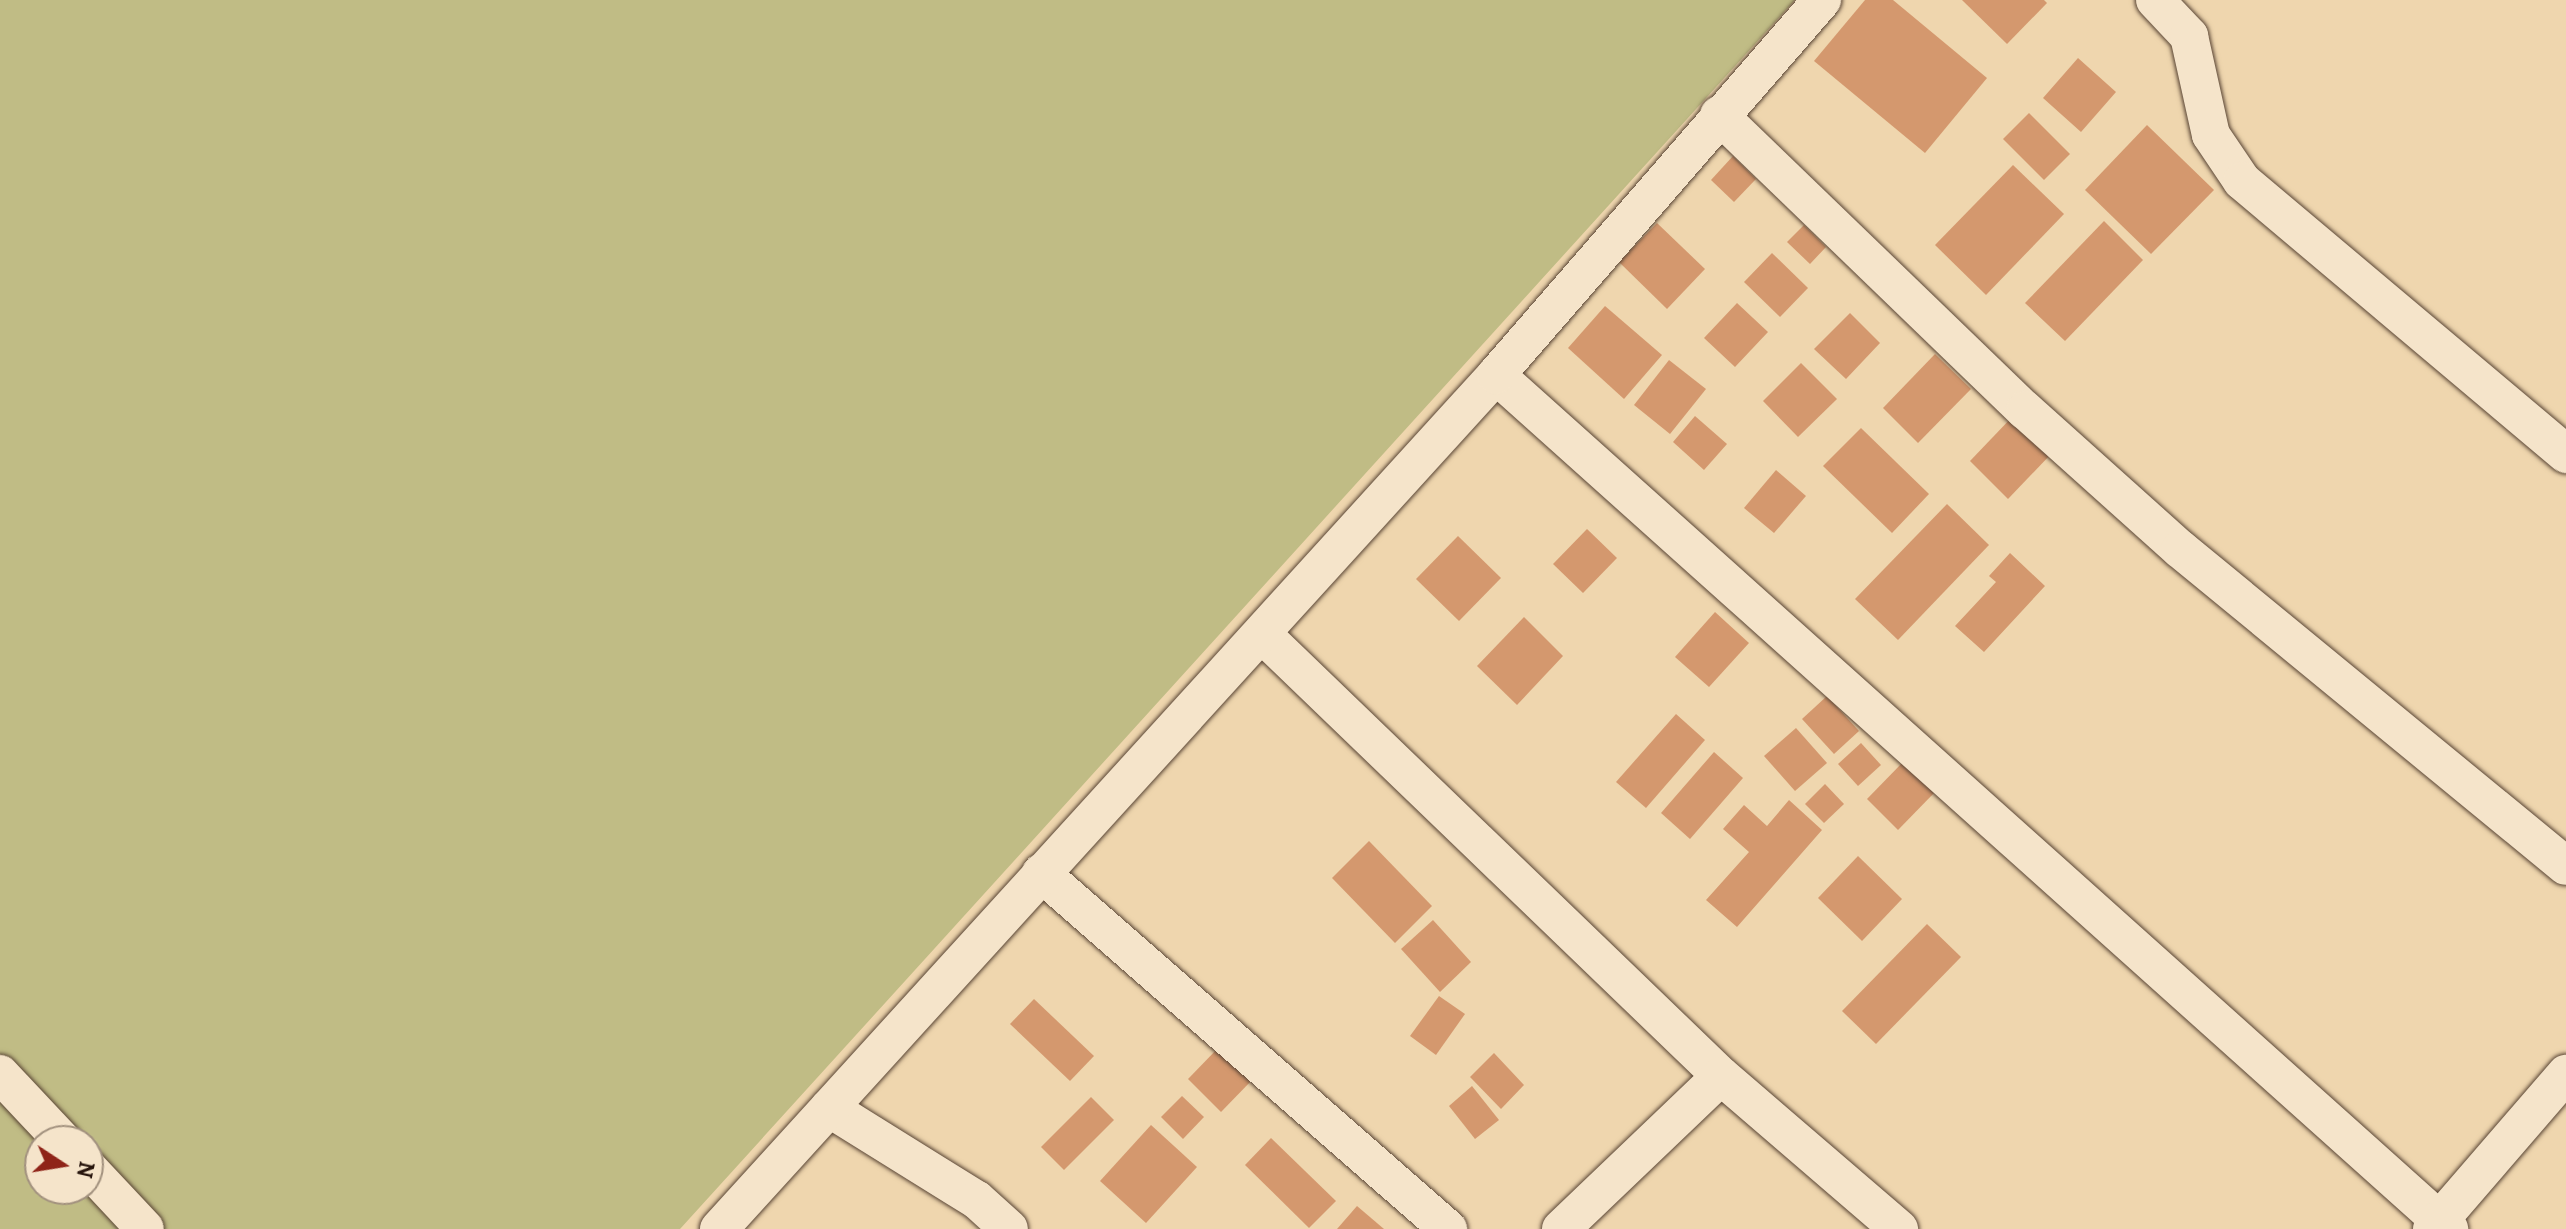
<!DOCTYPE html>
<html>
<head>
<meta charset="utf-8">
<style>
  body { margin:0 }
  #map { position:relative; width:2566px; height:1229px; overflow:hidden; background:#efd6ae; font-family:Alegreya,serif }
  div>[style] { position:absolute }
  .green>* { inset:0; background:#c0bc85 }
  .building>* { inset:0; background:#d4986e }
  .roads { filter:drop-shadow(0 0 2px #584434) drop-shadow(0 0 2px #584434) }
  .minor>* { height:38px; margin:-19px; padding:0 19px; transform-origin:19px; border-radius:19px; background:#f5e4ca }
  span { translate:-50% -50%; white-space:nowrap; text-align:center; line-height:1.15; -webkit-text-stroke:6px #f5e4ca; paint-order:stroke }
  .north { position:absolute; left:24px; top:1125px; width:80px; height:80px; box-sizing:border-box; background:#f5e4ca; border:2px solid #a2917e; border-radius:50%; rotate:102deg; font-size:22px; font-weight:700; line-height:32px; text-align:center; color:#26140c }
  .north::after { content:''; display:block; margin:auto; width:28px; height:36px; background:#8f2418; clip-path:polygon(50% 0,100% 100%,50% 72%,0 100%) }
</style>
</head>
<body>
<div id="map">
  <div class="green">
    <div style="clip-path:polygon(evenodd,0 0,1795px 0,680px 1229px,0 1229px,0 0,40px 1141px,88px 1141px,88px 1189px,40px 1189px,40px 1141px)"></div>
  </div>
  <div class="building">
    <div style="clip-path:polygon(1865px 0,1893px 0,1987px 78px,1925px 153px,1814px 61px)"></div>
    <div style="clip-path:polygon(1962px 0,2044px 0,2047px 3px,2007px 44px)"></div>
    <div style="clip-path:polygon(2078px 58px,2116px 92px,2081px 132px,2043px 98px)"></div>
    <div style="clip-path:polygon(2029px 113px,2070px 154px,2044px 180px,2003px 139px)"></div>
    <div style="clip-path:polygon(2147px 125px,2214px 190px,2151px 254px,2085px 190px)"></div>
    <div style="clip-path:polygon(1733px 156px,1756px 179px,1734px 202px,1711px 180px)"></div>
    <div style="clip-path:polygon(2013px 165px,2064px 214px,1986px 295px,1935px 245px)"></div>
    <div style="clip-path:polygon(2104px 221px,2143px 260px,2065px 341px,2025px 303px)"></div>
    <div style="clip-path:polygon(1657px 223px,1705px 269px,1667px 309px,1619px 262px)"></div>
    <div style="clip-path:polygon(1804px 225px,1826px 247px,1810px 264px,1787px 242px)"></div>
    <div style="clip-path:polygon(1772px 253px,1808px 288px,1780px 317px,1744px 282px)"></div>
    <div style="clip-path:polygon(1737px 303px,1768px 332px,1735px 367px,1704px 338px)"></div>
    <div style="clip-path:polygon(1605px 306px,1662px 355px,1624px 399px,1568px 348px)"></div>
    <div style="clip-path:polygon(1850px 313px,1880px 343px,1846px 379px,1814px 349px)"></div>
    <div style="clip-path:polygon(1935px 354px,1971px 389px,1918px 443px,1883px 408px)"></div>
    <div style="clip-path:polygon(1669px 360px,1706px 389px,1670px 434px,1634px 405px)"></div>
    <div style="clip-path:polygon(1801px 363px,1837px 399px,1798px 437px,1763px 401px)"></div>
    <div style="clip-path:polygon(2014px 415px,2052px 453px,2008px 499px,1970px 461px)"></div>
    <div style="clip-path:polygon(1695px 416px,1727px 444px,1704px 470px,1673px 442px)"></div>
    <div style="clip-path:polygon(1861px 428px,1929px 494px,1892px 533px,1823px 466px)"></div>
    <div style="clip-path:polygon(1776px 470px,1806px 496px,1774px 533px,1744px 508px)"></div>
    <div style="clip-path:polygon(1947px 504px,1989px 545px,1898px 640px,1855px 599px)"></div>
    <div style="clip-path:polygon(1587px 529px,1617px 558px,1583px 593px,1553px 564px)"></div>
    <div style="clip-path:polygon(1458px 536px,1501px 578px,1459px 621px,1416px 579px)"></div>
    <div style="clip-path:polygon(2010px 553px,2045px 586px,1984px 652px,1955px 626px,1996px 582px,1989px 576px)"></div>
    <div style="clip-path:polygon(1715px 612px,1749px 643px,1709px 687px,1675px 657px)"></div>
    <div style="clip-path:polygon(1524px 617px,1563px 656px,1517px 705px,1477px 666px)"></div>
    <div style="clip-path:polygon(1827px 696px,1859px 731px,1834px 754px,1802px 719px)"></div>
    <div style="clip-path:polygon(1676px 714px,1705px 740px,1646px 808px,1616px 782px)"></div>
    <div style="clip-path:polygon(1796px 728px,1827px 763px,1795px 791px,1764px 756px)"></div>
    <div style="clip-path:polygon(1861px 743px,1881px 765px,1858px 786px,1838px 764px)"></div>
    <div style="clip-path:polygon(1714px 752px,1743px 778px,1690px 839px,1661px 813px)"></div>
    <div style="clip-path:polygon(1904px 761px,1935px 792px,1898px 830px,1867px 799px)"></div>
    <div style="clip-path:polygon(1825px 784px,1844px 804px,1824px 823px,1805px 804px)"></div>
    <div style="clip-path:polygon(1789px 800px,1822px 830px,1737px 927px,1706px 900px,1749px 852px,1723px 829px,1744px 805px,1767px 826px)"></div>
    <div style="clip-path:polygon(1369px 841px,1432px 906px,1395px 943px,1332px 878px)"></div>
    <div style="clip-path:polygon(1858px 856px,1902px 899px,1862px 941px,1818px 898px)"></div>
    <div style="clip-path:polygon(1433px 920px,1471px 962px,1440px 992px,1401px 949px)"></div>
    <div style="clip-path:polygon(1927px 924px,1961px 957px,1876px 1044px,1842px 1011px)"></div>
    <div style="clip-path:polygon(1439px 996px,1465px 1014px,1436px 1055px,1410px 1036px)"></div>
    <div style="clip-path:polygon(1034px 999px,1094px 1056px,1070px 1081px,1010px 1024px)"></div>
    <div style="clip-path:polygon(1220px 1046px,1254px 1078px,1221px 1112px,1188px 1079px)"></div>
    <div style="clip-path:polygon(1494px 1053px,1524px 1085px,1501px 1109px,1470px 1077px)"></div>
    <div style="clip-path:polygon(1472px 1086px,1499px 1120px,1475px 1139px,1449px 1106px)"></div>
    <div style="clip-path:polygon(1182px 1096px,1204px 1117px,1183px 1139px,1161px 1117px)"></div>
    <div style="clip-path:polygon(1091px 1097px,1114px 1120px,1064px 1170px,1041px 1147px)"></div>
    <div style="clip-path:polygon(1151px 1125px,1197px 1167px,1146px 1223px,1100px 1181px)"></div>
    <div style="clip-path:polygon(1271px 1138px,1336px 1201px,1309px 1228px,1245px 1165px)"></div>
    <div style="clip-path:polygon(1357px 1206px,1384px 1229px,1337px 1229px)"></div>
  </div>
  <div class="roads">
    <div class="minor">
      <div style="left:2155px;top:0;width:50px;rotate:46.6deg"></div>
      <div style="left:2189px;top:36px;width:101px;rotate:77.5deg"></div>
      <div style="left:2211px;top:135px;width:55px;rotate:56deg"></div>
      <div style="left:2242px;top:181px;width:424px;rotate:40.1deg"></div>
      <div style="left:1719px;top:115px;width:425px;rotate:44deg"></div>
      <div style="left:2025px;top:410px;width:208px;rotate:41.9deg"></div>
      <div style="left:2180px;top:549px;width:499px;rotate:39.4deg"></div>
      <div style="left:1496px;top:375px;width:1280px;rotate:41.86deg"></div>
      <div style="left:1262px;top:634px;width:637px;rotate:43.92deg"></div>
      <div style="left:1721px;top:1076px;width:235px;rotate:40.7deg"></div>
      <div style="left:1041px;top:873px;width:541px;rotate:41.18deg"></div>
      <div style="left:0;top:1074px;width:92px;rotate:46.8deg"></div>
      <div style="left:829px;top:1108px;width:174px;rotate:31.9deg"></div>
      <div style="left:977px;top:1200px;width:43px;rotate:42.2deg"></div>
      <div style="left:88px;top:1168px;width:83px;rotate:46.9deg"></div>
      <div style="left:719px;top:1229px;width:1155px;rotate:-47.7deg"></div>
      <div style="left:1496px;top:375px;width:497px;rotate:-49deg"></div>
      <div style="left:1561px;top:1229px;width:221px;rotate:-43.7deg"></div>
      <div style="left:2432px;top:1229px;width:205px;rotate:-49.2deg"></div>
    </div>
  </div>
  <div class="north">N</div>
</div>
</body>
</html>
